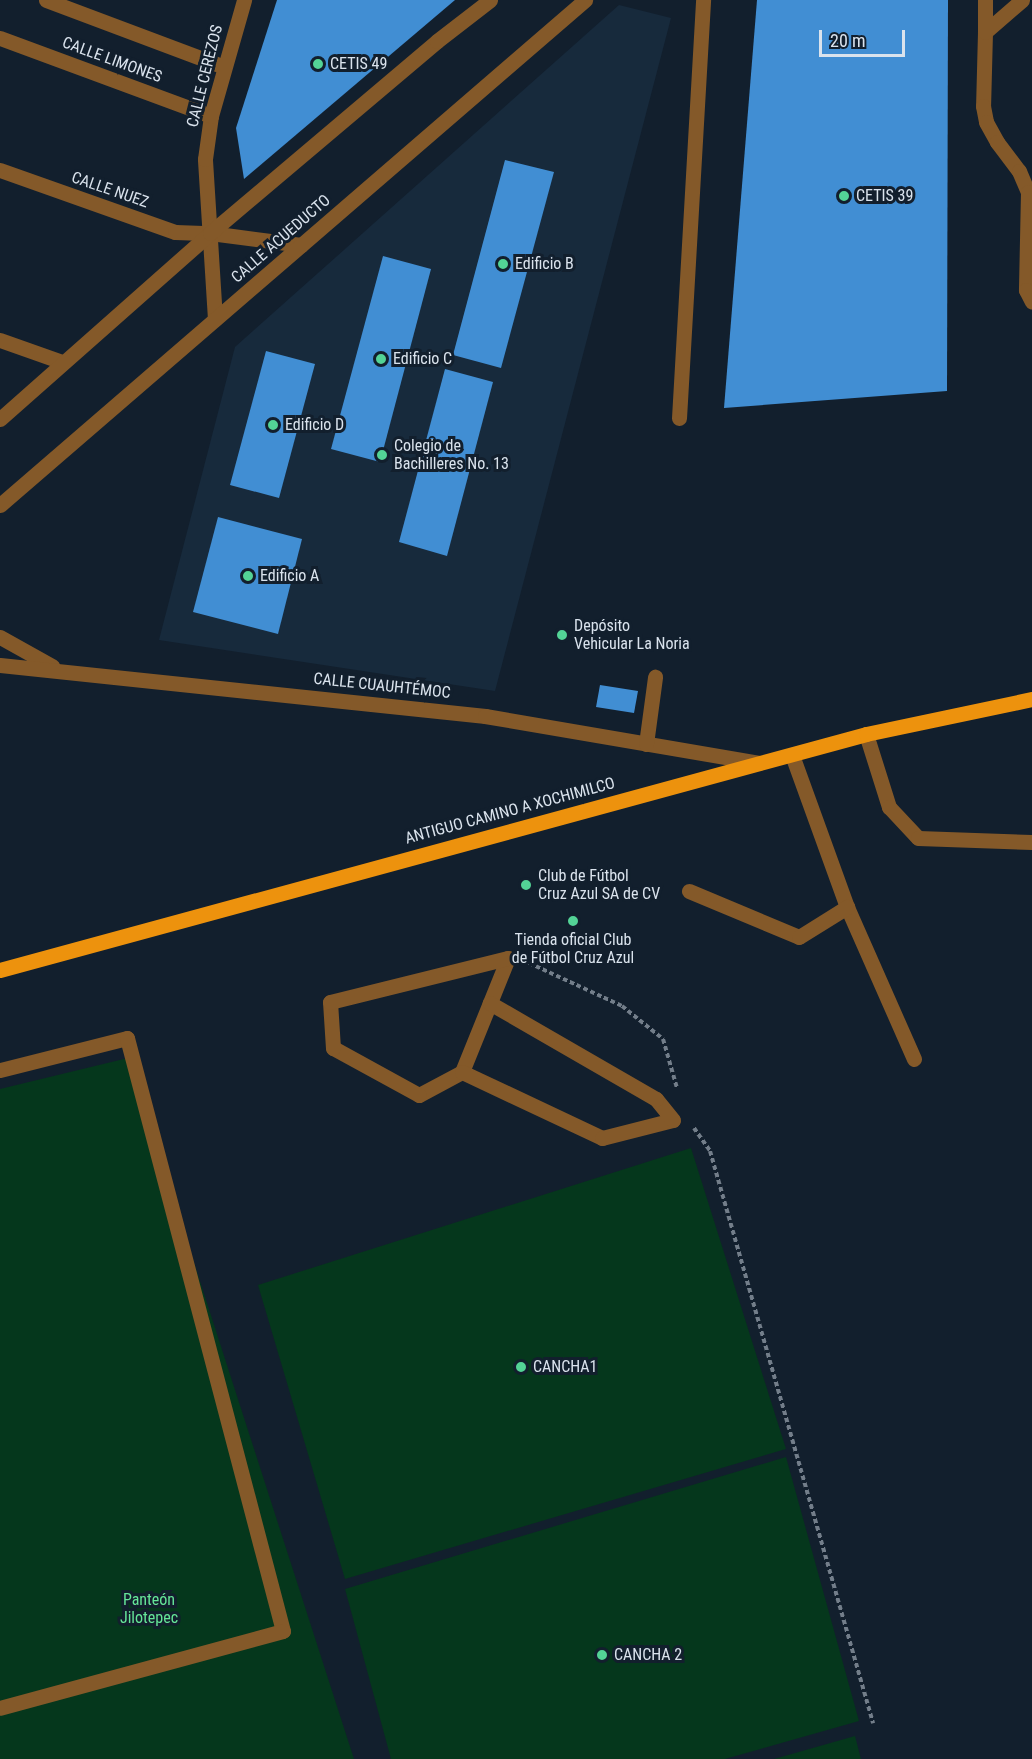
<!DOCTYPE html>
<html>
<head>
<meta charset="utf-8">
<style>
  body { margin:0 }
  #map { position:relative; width:1032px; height:1759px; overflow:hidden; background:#121f2d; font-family:"Roboto Condensed",sans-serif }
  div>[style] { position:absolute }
  .built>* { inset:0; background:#172a3c }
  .green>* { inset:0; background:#05371c }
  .building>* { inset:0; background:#418ed3 }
  .path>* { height:4px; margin-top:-2px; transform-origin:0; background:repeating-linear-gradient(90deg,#737e8a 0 4.5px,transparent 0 7.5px) }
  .minor>* { height:15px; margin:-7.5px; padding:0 7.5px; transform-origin:7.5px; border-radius:7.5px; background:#845929 }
  .major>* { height:15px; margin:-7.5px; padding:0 7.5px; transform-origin:7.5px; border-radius:7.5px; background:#ed920d }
  .dots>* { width:16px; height:16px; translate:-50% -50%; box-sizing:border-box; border:3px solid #121f2d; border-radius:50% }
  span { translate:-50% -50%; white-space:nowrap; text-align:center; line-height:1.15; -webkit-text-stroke:6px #121f2d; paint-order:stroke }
  .street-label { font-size:16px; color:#dae3ed }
  .poi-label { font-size:16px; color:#dae3ed }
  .left { translate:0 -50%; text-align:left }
  .park-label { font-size:16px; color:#65e698 }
  .scale { position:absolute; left:819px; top:30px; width:86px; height:27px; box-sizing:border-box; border:3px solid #dae3ed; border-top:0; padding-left:8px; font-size:18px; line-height:21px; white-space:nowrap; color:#dae3ed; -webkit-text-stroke:4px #121f2d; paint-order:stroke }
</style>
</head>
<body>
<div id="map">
  <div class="built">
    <div style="clip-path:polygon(619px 5px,671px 18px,495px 691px,159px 640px,235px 347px)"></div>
  </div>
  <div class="green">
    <div style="clip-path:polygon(128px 1058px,354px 1759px,0 1759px,0 1089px)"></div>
    <div style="clip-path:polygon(691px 1148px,786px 1449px,345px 1579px,258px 1285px)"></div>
    <div style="clip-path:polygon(786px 1457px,859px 1721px,725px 1759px,391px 1759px,345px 1589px)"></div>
    <div style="clip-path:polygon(855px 1736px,861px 1759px,774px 1759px)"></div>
  </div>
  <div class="building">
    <div style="clip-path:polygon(277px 0,455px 0,244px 179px,236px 128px)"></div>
    <div style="clip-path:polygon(757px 0,948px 0,947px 391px,724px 408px)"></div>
    <div style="clip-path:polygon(505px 160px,554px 172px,501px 368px,453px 355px)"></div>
    <div style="clip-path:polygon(383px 256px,431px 269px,380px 462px,331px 449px)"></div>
    <div style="clip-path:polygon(266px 351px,315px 364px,279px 498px,230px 485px)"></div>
    <div style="clip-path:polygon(445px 369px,493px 382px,447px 556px,399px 542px)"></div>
    <div style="clip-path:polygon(218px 517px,302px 539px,278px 634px,193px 612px)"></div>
    <div style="clip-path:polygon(600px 685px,638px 691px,634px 713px,596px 707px)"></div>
  </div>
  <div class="path">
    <div style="left:529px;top:963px;width:102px;rotate:24.8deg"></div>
    <div style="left:622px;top:1006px;width:53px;rotate:38.8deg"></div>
    <div style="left:663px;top:1039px;width:51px;rotate:74.1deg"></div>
    <div style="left:694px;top:1128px;width:28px;rotate:55deg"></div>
    <div style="left:710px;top:1151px;width:595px;rotate:74.09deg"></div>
  </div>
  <div class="minor">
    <div style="left:46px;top:0;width:190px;rotate:20.6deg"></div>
    <div style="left:1022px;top:0;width:49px;rotate:139.1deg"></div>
    <div style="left:985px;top:32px;width:74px;rotate:91.5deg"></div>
    <div style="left:983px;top:106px;width:16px;rotate:79deg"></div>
    <div style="left:986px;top:122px;width:23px;rotate:61deg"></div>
    <div style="left:997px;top:142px;width:36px;rotate:53deg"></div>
    <div style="left:1019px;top:171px;width:23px;rotate:67deg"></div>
    <div style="left:1028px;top:192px;width:98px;rotate:91.2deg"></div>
    <div style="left:1026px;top:290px;width:13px;rotate:63deg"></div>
    <div style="left:985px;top:32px;width:32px;rotate:-90deg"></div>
    <div style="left:0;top:38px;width:225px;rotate:20.3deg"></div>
    <div style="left:0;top:170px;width:186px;rotate:19.5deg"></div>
    <div style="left:175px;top:232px;width:35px;rotate:2deg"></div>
    <div style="left:210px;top:233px;width:92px;rotate:7.5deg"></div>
    <div style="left:215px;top:319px;width:160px;rotate:-93.6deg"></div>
    <div style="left:205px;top:159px;width:43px;rotate:-82.1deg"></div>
    <div style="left:211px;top:116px;width:121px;rotate:-74.1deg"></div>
    <div style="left:0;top:340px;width:66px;rotate:19.5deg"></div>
    <div style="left:679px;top:418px;width:419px;rotate:-86.7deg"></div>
    <div style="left:0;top:419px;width:281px;rotate:-41.5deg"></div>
    <div style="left:210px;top:233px;width:297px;rotate:-40.2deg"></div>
    <div style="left:437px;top:41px;width:67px;rotate:-37.7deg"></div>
    <div style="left:0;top:505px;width:773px;rotate:-40.8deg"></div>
    <div style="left:0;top:637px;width:60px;rotate:29.1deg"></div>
    <div style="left:0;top:665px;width:488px;rotate:6deg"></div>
    <div style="left:485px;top:716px;width:278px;rotate:9.7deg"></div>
    <div style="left:866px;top:734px;width:77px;rotate:72.5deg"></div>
    <div style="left:889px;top:807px;width:42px;rotate:46.9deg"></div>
    <div style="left:918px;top:838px;width:114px;rotate:2deg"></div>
    <div style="left:646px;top:744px;width:68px;rotate:-82.3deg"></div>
    <div style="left:792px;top:755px;width:162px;rotate:70.1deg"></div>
    <div style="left:847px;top:907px;width:166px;rotate:66.2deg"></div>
    <div style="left:689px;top:891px;width:119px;rotate:22.7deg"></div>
    <div style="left:799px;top:937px;width:57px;rotate:-32deg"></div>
    <div style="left:508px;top:958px;width:123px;rotate:112deg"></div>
    <div style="left:462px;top:1072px;width:49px;rotate:151.9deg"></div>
    <div style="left:419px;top:1095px;width:98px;rotate:-151.3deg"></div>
    <div style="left:333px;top:1048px;width:46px;rotate:-93.7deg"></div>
    <div style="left:330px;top:1002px;width:183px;rotate:-13.9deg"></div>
    <div style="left:0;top:1070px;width:131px;rotate:-14.1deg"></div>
    <div style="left:127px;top:1038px;width:613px;rotate:75.26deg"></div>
    <div style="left:283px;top:1631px;width:293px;rotate:164.8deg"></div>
    <div style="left:462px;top:1072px;width:155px;rotate:25.2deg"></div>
    <div style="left:602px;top:1138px;width:73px;rotate:-14.2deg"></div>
    <div style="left:673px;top:1120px;width:27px;rotate:-129deg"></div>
    <div style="left:656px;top:1099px;width:192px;rotate:-150deg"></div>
  </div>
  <div class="major">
    <div style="left:0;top:970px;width:898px;rotate:-15.24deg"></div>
    <div style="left:866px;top:734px;width:170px;rotate:-11.9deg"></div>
  </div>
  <div class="dots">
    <div style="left:318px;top:64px;background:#53d396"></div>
    <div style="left:844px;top:196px;background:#53d396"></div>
    <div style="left:503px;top:264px;background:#53d396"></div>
    <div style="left:381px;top:359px;background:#53d396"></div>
    <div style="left:273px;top:425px;background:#53d396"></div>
    <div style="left:382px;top:455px;background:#53d396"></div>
    <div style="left:248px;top:576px;background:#53d396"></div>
    <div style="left:562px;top:635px;background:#53d396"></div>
    <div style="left:526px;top:885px;background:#53d396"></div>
    <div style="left:573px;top:921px;background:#53d396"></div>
    <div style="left:521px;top:1367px;background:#53d396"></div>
    <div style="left:602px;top:1655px;background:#53d396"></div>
  </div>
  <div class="street-label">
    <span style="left:112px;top:60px;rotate:20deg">CALLE LIMONES</span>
    <span style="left:205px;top:76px;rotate:-76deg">CALLE CEREZOS</span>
    <span style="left:110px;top:190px;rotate:19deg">CALLE NUEZ</span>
    <span style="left:281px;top:239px;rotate:-41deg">CALLE ACUEDUCTO</span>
    <span style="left:382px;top:686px;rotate:6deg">CALLE CUAUHTÉMOC</span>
    <span style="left:510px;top:811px;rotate:-15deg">ANTIGUO CAMINO A XOCHIMILCO</span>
  </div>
  <div class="poi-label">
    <span class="left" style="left:330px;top:64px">CETIS 49</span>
    <span class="left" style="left:856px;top:196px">CETIS 39</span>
    <span class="left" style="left:515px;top:264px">Edificio B</span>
    <span class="left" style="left:393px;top:359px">Edificio C</span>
    <span class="left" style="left:285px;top:425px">Edificio D</span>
    <span class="left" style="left:394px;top:455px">Colegio de<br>Bachilleres No. 13</span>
    <span class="left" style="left:260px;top:576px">Edificio A</span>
    <span class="left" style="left:574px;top:635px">Depósito<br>Vehicular La Noria</span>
    <span class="left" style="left:538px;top:885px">Club de Fútbol<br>Cruz Azul SA de CV</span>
    <span style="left:573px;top:949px">Tienda oficial Club<br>de Fútbol Cruz Azul</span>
    <span class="left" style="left:533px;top:1367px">CANCHA1</span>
    <span class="left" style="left:614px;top:1655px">CANCHA 2</span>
  </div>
  <div class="park-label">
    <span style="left:149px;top:1609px">Panteón<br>Jilotepec</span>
  </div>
  <div class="scale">20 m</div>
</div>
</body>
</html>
